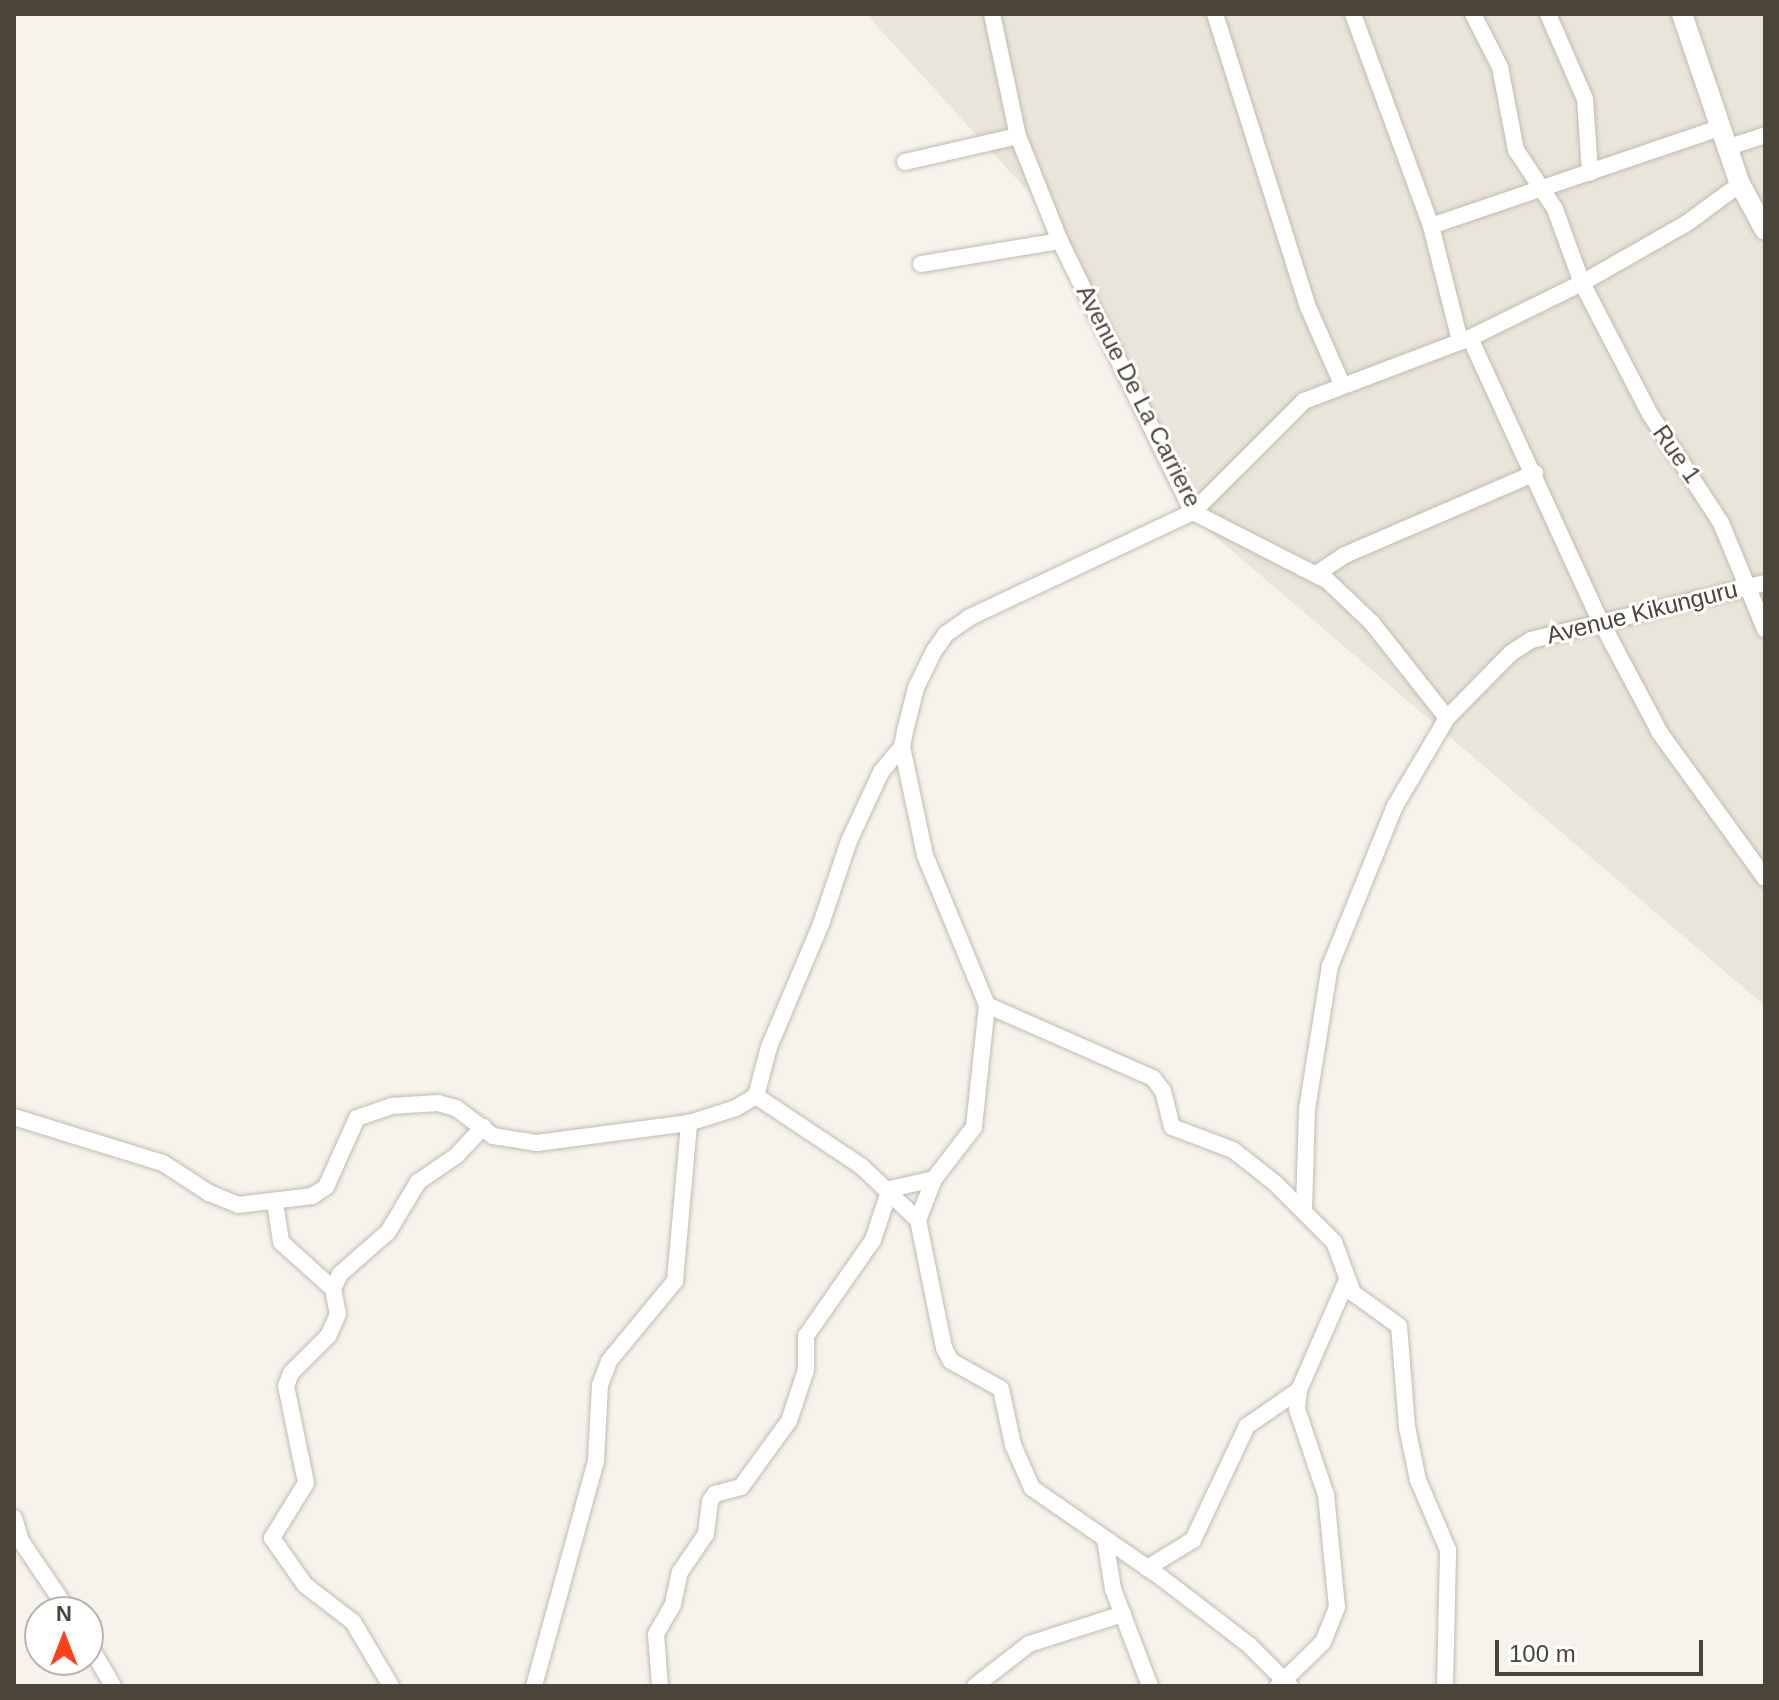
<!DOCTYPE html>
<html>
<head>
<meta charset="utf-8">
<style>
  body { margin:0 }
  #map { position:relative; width:1779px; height:1700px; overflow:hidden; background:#f6f3ec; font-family:Arial,sans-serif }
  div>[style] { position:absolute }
  .residential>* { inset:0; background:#eae5da }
  .roads { filter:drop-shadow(0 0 2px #c2bbae) drop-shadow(0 0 2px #c2bbae) }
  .minor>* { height:16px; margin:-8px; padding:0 8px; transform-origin:8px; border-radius:8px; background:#fff }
  .tertiary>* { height:20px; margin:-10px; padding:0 10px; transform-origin:10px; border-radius:10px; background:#fff }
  span { translate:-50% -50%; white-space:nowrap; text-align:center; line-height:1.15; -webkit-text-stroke:6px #fff; paint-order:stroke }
  .street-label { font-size:24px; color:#4b4439 }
  .frame { position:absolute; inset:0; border:16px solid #4b4439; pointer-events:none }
  .north { position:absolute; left:24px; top:1596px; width:80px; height:80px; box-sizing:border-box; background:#fff; border:2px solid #b7b4b0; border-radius:50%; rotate:0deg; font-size:22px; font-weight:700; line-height:32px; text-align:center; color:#4b4439 }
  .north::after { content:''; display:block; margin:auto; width:28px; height:36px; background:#fc3f1d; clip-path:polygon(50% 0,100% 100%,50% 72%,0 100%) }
  .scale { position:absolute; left:1495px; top:1640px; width:208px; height:36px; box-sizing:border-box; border:4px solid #4b4439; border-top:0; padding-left:10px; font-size:24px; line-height:28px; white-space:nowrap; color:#4b4439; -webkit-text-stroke:6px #fff; paint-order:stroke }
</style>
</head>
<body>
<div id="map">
  <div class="residential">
    <div style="clip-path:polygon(866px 14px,1765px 14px,1765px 1006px,1204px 527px,1056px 222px)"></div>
  </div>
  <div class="roads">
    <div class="minor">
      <div style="left:992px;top:14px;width:125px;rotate:78deg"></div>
      <div style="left:1018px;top:136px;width:113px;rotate:68.2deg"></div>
      <div style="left:1060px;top:241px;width:302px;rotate:63.9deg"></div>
      <div style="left:1193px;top:512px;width:152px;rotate:27.1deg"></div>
      <div style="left:1328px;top:581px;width:61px;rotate:43.7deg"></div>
      <div style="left:1372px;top:623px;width:121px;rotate:51.7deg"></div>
      <div style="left:1215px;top:14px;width:307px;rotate:72.4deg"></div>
      <div style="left:1308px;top:307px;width:84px;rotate:66.2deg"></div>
      <div style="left:1353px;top:14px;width:226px;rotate:69.8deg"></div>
      <div style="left:1431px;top:226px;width:119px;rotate:75.8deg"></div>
      <div style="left:1473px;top:14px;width:59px;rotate:63deg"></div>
      <div style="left:1500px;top:67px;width:85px;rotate:79.1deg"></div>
      <div style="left:1516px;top:150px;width:71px;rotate:56.5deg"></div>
      <div style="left:1555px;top:209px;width:79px;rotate:70deg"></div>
      <div style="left:1582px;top:283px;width:148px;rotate:62.6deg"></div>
      <div style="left:1650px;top:414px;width:130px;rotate:56.9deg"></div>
      <div style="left:1721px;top:523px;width:115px;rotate:67.5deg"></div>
      <div style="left:1548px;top:14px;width:93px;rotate:66.5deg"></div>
      <div style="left:1585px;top:99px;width:74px;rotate:86.1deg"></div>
      <div style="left:1729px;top:147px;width:38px;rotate:-18deg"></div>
      <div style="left:905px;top:162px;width:116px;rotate:-13deg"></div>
      <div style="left:1431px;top:226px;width:307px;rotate:-18.8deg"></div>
      <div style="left:921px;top:264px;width:141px;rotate:-9.4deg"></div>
      <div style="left:1470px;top:338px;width:311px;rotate:65.3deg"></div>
      <div style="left:1600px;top:620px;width:128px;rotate:62deg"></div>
      <div style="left:1660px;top:733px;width:179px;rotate:54.1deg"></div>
      <div style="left:1318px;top:573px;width:32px;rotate:-34deg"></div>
      <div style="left:1345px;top:555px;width:207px;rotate:-23.3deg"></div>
      <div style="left:987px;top:1005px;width:123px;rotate:96.1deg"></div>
      <div style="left:974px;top:1127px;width:66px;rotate:127.6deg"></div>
      <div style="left:934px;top:1179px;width:44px;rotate:111.3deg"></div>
      <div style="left:918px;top:1220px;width:131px;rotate:78.5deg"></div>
      <div style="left:944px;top:1348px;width:15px;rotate:62deg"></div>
      <div style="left:951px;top:1361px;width:57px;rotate:29.2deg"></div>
      <div style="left:1001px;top:1389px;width:57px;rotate:77.9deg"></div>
      <div style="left:1013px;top:1445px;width:47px;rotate:66.2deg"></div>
      <div style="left:1032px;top:1488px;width:158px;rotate:34.7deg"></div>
      <div style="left:1162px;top:1578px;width:110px;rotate:37.6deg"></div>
      <div style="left:1249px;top:1645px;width:58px;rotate:45deg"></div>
      <div style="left:756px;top:1096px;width:126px;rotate:33.7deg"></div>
      <div style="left:861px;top:1166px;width:79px;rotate:43.5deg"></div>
      <div style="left:14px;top:1117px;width:156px;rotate:17.2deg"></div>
      <div style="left:163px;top:1163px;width:55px;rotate:33.1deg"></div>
      <div style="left:209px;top:1193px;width:31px;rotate:22deg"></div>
      <div style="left:238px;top:1205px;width:75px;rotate:-6.9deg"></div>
      <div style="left:312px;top:1196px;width:17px;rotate:-33deg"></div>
      <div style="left:326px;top:1187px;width:76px;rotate:-65.8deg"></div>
      <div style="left:357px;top:1118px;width:36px;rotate:-19deg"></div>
      <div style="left:391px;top:1106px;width:47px;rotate:-3.7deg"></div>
      <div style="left:438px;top:1103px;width:19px;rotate:16deg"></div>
      <div style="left:456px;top:1108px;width:46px;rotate:37.1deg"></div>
      <div style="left:493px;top:1136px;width:45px;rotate:9deg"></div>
      <div style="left:537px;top:1143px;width:153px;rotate:-7.5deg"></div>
      <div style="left:689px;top:1123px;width:49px;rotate:-17.7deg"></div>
      <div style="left:736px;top:1108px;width:23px;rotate:-31deg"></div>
      <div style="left:756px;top:1096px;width:51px;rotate:-75.1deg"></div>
      <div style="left:769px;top:1047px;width:134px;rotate:-67.1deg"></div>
      <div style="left:821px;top:924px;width:88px;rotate:-71.4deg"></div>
      <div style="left:849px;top:841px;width:76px;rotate:-65.1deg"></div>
      <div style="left:881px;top:772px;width:33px;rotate:-50deg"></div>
      <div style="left:275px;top:1203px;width:39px;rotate:81deg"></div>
      <div style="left:281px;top:1242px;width:70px;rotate:42.1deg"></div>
      <div style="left:333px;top:1289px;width:25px;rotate:79deg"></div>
      <div style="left:338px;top:1314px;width:24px;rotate:114deg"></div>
      <div style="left:328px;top:1336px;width:52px;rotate:135deg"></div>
      <div style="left:291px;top:1373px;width:14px;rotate:111deg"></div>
      <div style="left:286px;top:1386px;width:99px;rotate:78.3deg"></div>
      <div style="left:306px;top:1483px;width:65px;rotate:121.7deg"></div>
      <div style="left:272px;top:1538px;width:57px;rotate:54.9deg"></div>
      <div style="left:305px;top:1585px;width:61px;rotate:37.6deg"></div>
      <div style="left:353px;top:1622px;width:74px;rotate:59.3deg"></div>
      <div style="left:1304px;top:1210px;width:101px;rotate:-88.3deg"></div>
      <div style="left:1307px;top:1109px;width:145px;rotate:-80.9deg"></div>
      <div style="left:1330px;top:966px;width:173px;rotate:-67.9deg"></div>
      <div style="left:1395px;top:806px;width:102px;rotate:-59.4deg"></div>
      <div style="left:1447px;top:718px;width:91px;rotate:-45.4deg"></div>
      <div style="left:1511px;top:653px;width:24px;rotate:-33deg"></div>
      <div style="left:1531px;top:640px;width:241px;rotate:-13.7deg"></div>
      <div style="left:333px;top:1289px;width:17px;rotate:-65deg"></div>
      <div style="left:340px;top:1274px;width:64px;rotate:-41.2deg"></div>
      <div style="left:388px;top:1232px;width:58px;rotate:-59deg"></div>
      <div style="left:418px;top:1182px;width:46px;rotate:-34.4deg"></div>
      <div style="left:456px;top:1156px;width:40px;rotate:-47deg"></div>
      <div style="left:14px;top:1518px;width:24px;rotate:73deg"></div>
      <div style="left:21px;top:1541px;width:86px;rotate:55.9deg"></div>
      <div style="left:1105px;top:1539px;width:51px;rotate:80.9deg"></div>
      <div style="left:1113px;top:1589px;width:104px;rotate:69.1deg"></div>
      <div style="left:1147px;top:1568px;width:54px;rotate:-31.3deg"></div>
      <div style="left:1193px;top:1540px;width:126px;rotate:-64.7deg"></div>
      <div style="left:1247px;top:1426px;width:63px;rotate:-34.7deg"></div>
      <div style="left:88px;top:1643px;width:50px;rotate:59.8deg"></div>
      <div style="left:534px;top:1686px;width:233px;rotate:-74.6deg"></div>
      <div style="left:596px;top:1461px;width:76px;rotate:-87deg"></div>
      <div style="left:600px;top:1385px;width:26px;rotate:-69deg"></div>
      <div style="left:609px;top:1361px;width:104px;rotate:-50.5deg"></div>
      <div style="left:675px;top:1281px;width:159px;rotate:-84.9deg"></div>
      <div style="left:660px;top:1686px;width:52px;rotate:-94.4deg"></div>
      <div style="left:656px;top:1634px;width:34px;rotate:-60deg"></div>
      <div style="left:673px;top:1604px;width:33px;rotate:-78deg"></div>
      <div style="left:680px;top:1572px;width:46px;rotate:-55.6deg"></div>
      <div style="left:706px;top:1534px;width:33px;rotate:-83deg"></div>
      <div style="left:710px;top:1501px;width:9px;rotate:-54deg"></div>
      <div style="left:715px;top:1494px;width:27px;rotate:-15deg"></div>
      <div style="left:741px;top:1487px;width:82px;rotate:-54deg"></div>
      <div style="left:789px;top:1421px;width:54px;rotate:-71.6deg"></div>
      <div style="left:806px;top:1370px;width:34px;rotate:-90deg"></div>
      <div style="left:806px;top:1336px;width:117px;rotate:-55.1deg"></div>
      <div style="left:873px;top:1240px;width:54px;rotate:-71.6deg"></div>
      <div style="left:890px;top:1189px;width:45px;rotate:-12.8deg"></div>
      <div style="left:975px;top:1686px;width:68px;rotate:-37.9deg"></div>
      <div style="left:1029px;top:1644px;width:99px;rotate:-17.7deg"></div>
      <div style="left:1278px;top:1686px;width:63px;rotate:-44.4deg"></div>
      <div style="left:1323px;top:1642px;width:38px;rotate:-68deg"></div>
      <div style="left:1337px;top:1607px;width:113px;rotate:-95.6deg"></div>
      <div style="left:1326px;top:1495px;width:91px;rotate:-108.6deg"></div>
      <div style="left:1297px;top:1409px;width:19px;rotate:-84deg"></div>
      <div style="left:1299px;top:1390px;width:120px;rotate:-66.4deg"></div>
      <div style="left:1445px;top:1686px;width:136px;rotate:-88.7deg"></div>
      <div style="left:1448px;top:1550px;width:76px;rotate:-113.2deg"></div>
      <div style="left:1418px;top:1480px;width:54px;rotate:-101.7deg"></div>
      <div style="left:1407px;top:1427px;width:101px;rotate:-94.5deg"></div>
      <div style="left:1399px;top:1326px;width:57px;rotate:-144.3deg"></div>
      <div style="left:1353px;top:1293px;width:54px;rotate:-110.4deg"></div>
      <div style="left:1334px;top:1242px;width:83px;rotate:-135deg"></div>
      <div style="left:1275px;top:1183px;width:53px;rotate:-141.8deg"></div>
      <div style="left:1233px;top:1150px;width:65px;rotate:-159.3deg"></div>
      <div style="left:1172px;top:1127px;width:37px;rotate:-104deg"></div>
      <div style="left:1163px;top:1091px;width:16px;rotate:-128deg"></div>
      <div style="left:1153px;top:1078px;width:181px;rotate:-156.3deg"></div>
      <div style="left:987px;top:1005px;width:162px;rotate:-112.5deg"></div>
      <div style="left:925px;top:855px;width:110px;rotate:-102deg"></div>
      <div style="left:902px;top:747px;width:16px;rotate:-79deg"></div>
      <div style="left:905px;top:731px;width:44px;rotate:-75.7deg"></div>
      <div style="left:916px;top:688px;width:41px;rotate:-64.1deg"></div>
      <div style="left:934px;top:651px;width:21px;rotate:-55deg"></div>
      <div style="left:946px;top:634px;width:29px;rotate:-35deg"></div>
      <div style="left:970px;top:617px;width:246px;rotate:-25.2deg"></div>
      <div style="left:1193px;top:512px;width:157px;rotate:-45deg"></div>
      <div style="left:1304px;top:401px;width:178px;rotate:-20.8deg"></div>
      <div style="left:1470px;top:338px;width:125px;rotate:-26.2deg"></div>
      <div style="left:1582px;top:283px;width:121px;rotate:-29.7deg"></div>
      <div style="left:1687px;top:223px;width:66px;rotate:-36.3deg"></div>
    </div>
    <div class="tertiary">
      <div style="left:1682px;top:14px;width:180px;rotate:71.2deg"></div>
      <div style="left:1740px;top:184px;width:52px;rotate:61.5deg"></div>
    </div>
  </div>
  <div class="street-label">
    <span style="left:1139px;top:396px;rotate:63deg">Avenue De La Carriere</span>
    <span style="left:1677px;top:454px;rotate:55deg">Rue 1</span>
    <span style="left:1642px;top:612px;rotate:-14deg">Avenue Kikunguru</span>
  </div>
  <div class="frame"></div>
  <div class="north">N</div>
  <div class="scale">100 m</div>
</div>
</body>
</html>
